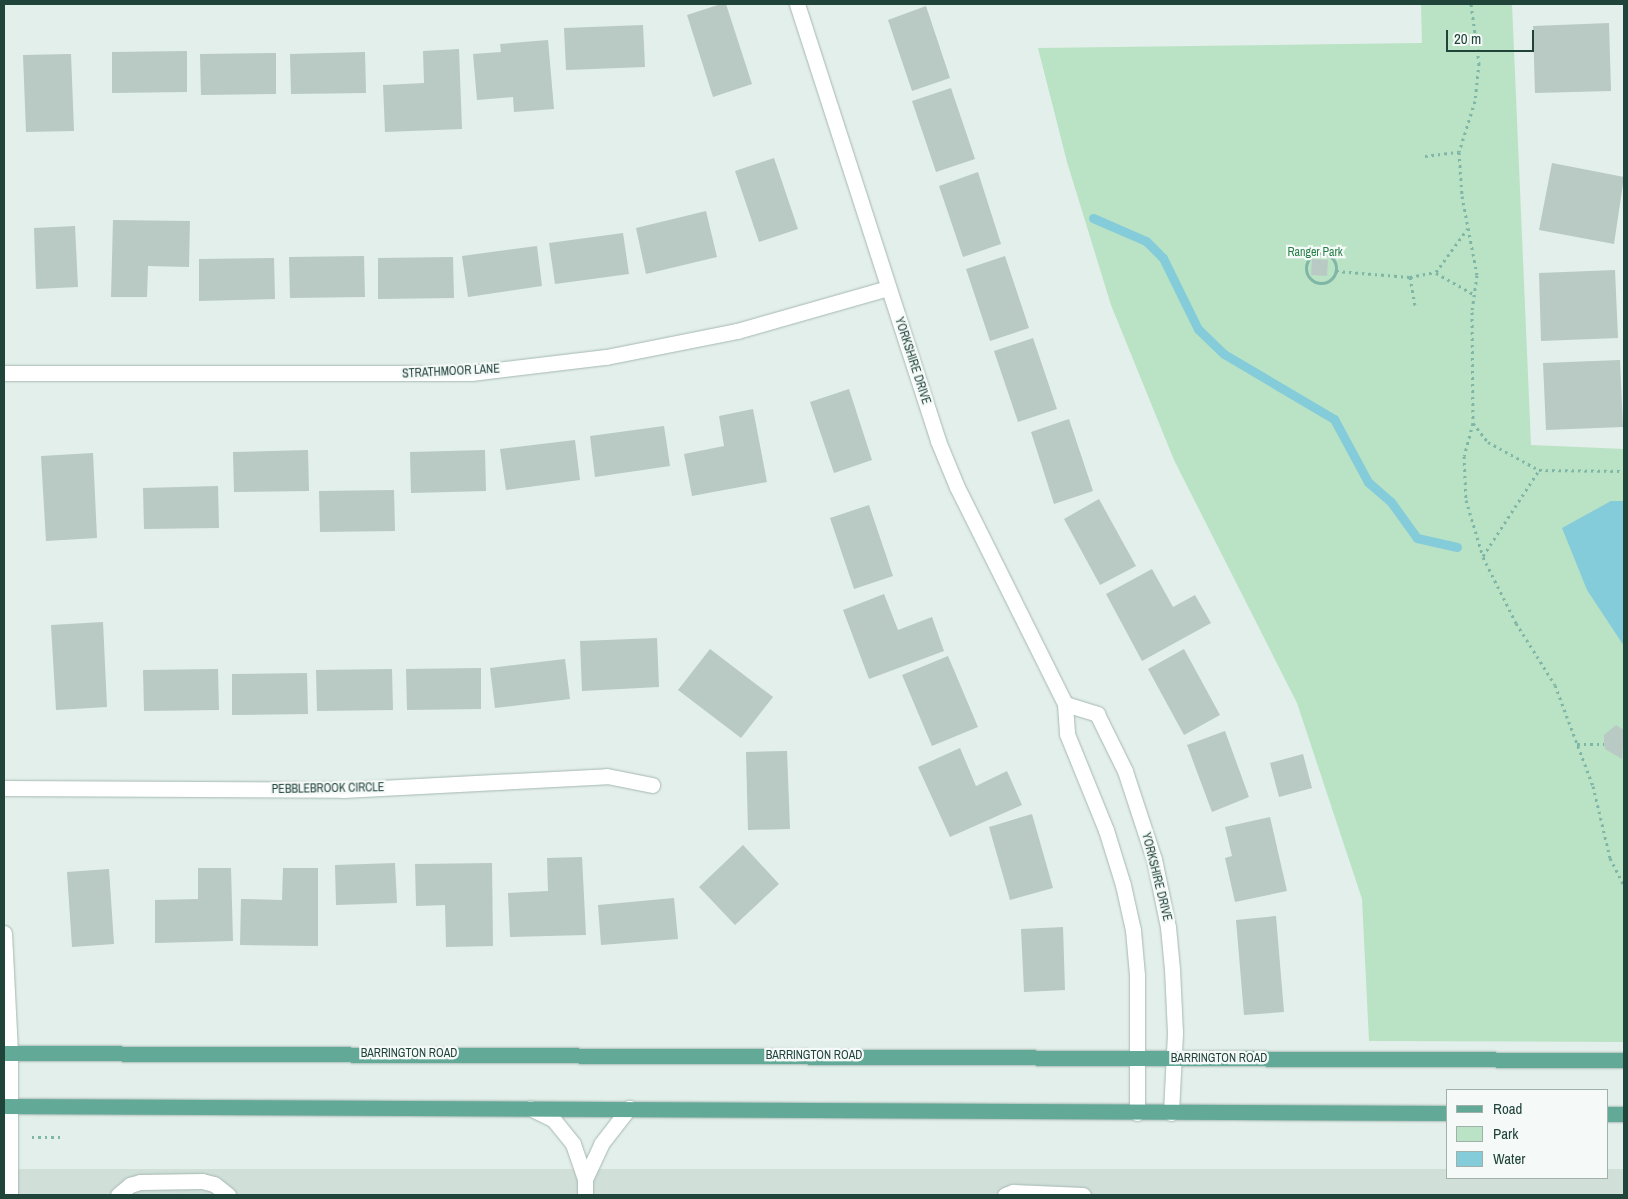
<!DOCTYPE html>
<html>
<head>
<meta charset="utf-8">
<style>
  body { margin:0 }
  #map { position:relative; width:1628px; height:1199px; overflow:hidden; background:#e3efea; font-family:"Archivo Narrow",sans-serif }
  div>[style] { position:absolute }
  .built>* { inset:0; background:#d1dfd9 }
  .green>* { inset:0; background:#bae2c5 }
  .water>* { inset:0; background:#85ccda }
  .stream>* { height:9px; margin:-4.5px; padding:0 4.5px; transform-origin:4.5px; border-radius:4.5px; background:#85ccda }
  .building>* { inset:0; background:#b8cac3 }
  .path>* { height:3px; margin-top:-1.5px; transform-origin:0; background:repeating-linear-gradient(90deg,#80b6a6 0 2.5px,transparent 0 6.5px) }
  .path>.ring { margin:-1.5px; padding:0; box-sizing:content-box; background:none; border:3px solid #80b6a6; border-radius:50% }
  .roads { filter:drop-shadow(0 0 1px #a5b8b2) drop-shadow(0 0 1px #a5b8b2) }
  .minor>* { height:15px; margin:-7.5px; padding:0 7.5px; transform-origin:7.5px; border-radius:7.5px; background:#fff }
  .major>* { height:15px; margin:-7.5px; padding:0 7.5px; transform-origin:7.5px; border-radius:7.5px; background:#63a998 }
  span { translate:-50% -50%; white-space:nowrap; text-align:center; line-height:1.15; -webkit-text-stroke:4.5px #f5faf8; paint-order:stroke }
  .park-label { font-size:12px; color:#257f49 }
  .street-label { font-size:12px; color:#20433a }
  .frame { position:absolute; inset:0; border:5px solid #20433a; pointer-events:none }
  .legend { position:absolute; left:1446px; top:1089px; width:162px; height:90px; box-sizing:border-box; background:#f5faf8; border:1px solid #a0b1ac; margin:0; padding:6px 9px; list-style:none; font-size:15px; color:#20433a }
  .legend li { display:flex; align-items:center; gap:10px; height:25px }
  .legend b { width:25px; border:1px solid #a0b1ac }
  .scale { position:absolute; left:1446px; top:30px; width:88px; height:22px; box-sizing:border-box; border:2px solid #20433a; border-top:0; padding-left:6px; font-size:15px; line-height:18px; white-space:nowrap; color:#20433a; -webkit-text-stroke:4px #f5faf8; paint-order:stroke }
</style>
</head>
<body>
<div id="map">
  <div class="built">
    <div style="clip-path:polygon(4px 1169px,1447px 1169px,1447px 1178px,1607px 1178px,1607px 1169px,1624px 1169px,1624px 1195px,4px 1195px)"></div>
  </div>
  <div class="green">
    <div style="clip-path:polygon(1421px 4px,1512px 4px,1531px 445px,1624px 449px,1624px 1042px,1369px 1041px,1362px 899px,1297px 703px,1174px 460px,1111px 305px,1067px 162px,1038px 48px,1422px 43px)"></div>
  </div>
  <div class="water">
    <div style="clip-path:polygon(1611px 501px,1624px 501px,1624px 646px,1587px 590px,1562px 528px)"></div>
  </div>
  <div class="stream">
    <div style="left:1093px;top:218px;width:58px;rotate:23.5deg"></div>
    <div style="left:1146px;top:241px;width:24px;rotate:45deg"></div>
    <div style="left:1163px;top:258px;width:79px;rotate:63.8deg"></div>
    <div style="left:1198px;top:329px;width:36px;rotate:44deg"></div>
    <div style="left:1224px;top:354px;width:128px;rotate:30.6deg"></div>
    <div style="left:1334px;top:419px;width:72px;rotate:61.6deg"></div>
    <div style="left:1368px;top:482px;width:30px;rotate:41deg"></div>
    <div style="left:1391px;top:502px;width:44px;rotate:54.2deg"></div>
    <div style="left:1417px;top:538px;width:41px;rotate:12.7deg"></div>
  </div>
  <div class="building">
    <div style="clip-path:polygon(721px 4px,726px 4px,752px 84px,713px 97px,687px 15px)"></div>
    <div style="clip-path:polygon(926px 6px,950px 78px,912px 91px,888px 20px)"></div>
    <div style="clip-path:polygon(1609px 23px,1611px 91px,1535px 93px,1533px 26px)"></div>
    <div style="clip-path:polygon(643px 25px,645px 67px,566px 70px,564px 28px)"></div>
    <div style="clip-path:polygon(548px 40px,554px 109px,514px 112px,513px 97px,477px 100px,473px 54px,501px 52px,500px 44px)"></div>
    <div style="clip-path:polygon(459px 49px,462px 129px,385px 132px,383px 85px,424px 83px,423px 51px)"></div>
    <div style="clip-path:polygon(187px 51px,187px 92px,112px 93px,112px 52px)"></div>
    <div style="clip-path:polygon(365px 52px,366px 93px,291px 94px,290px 54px)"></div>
    <div style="clip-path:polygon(276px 53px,276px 94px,201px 95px,200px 54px)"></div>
    <div style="clip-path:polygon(71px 54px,74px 131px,26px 132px,23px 55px)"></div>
    <div style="clip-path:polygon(951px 88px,975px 159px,936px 172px,912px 101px)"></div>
    <div style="clip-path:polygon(774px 158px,798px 229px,759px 242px,735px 171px)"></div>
    <div style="clip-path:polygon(1552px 163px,1624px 177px,1614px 244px,1539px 230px)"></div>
    <div style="clip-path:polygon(978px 172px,1001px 244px,963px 257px,939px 186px)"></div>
    <div style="clip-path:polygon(706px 211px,717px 257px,646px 274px,636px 228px)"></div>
    <div style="clip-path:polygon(113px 220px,190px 221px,189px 267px,148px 266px,147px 297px,111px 297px)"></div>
    <div style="clip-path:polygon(75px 226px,78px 287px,36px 289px,34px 228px)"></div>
    <div style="clip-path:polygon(623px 233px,629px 274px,555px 284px,549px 243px)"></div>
    <div style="clip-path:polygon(537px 246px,542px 286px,468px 297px,462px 256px)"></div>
    <div style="clip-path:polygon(364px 256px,365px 297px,290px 298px,289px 257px)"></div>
    <div style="clip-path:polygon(1005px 256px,1029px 328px,990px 341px,966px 269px)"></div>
    <div style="clip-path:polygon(453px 257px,454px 298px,378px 299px,378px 258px)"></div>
    <div style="clip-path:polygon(274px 258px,275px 299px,199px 301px,199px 259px)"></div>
    <div style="clip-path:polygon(1312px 259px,1328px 260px,1327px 276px,1311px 275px)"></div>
    <div style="clip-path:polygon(1615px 270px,1618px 338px,1541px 341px,1539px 273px)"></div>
    <div style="clip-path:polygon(1033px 338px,1057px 409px,1018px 422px,994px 351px)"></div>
    <div style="clip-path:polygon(1620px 360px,1623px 427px,1546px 430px,1543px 363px)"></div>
    <div style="clip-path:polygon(849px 389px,872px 460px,834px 473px,810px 402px)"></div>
    <div style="clip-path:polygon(753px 409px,767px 482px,692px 496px,684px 454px,724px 446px,719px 416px)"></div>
    <div style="clip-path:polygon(1069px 419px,1093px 491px,1054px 504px,1031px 432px)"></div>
    <div style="clip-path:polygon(664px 426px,670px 466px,595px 477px,590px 436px)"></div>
    <div style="clip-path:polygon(575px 440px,580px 480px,506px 490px,500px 449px)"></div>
    <div style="clip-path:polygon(308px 450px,309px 491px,234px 492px,233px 452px)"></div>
    <div style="clip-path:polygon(485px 450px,486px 491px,411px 493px,410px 452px)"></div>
    <div style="clip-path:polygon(93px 453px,97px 538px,46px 541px,41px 456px)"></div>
    <div style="clip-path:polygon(218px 486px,219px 528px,144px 529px,143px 488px)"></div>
    <div style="clip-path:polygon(394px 490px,395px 531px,320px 532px,319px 491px)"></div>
    <div style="clip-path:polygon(1099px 499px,1136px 566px,1100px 585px,1064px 519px)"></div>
    <div style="clip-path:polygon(869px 505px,893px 576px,854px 589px,830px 518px)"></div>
    <div style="clip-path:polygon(1152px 569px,1173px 607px,1195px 595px,1211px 623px,1142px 661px,1106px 594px)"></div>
    <div style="clip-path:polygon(884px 594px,898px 630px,932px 617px,944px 651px,869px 679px,843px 610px)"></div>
    <div style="clip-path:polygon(103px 622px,107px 707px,56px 710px,51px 625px)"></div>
    <div style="clip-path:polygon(657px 638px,659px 687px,582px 691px,580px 641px)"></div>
    <div style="clip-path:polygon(710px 649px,773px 697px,741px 738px,678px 690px)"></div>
    <div style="clip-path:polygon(1184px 649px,1220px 715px,1184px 735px,1148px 669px)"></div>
    <div style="clip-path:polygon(948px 656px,978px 727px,932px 746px,902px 675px)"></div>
    <div style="clip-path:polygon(565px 659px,570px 699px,495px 708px,490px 668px)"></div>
    <div style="clip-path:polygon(481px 668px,481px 709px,407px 710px,406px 669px)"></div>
    <div style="clip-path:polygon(218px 669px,219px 710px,144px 711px,143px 670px)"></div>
    <div style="clip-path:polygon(392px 669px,393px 710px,317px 711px,316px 670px)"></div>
    <div style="clip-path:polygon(307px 673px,308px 714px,232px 715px,232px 674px)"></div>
    <div style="clip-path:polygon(1616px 725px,1624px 730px,1622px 759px,1605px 749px,1604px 744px,1604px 735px)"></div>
    <div style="clip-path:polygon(1225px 731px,1249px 797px,1212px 812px,1187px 745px)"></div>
    <div style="clip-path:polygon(960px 748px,976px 786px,1007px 771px,1022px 805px,950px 837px,918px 767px)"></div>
    <div style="clip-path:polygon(787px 751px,790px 829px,748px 830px,746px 752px)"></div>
    <div style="clip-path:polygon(1303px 754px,1312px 788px,1279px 797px,1270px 763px)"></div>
    <div style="clip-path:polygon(1032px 814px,1053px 888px,1010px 900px,989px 827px)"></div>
    <div style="clip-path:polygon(1270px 817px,1287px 891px,1235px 902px,1225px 858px,1232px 856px,1225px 827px)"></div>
    <div style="clip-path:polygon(743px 845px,779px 884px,735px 925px,699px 887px)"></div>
    <div style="clip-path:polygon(582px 857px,586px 935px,510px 937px,508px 893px,548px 891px,547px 858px)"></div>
    <div style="clip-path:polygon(395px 863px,397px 903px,336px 905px,335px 865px)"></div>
    <div style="clip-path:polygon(492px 863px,493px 946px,446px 947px,445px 905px,416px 906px,415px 864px)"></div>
    <div style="clip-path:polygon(198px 868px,231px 868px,233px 941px,155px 943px,155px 900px,198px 899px)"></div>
    <div style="clip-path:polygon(283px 868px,318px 868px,318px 946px,240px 945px,241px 899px,282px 900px)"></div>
    <div style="clip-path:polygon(109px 869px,114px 944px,72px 947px,67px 872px)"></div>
    <div style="clip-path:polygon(674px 898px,678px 939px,601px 945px,598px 905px)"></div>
    <div style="clip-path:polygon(1276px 916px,1284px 1012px,1244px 1015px,1236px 920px)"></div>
    <div style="clip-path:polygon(1063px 927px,1065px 990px,1024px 992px,1021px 929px)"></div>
  </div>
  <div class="path">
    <div style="left:1471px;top:4px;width:60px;rotate:82.3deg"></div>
    <div style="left:1479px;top:63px;width:38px;rotate:96deg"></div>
    <div style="left:1475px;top:101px;width:53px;rotate:107.4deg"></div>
    <div style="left:1459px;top:152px;width:44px;rotate:86.1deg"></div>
    <div style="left:1462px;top:196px;width:80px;rotate:79.2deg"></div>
    <div style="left:1477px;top:275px;width:37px;rotate:98deg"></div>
    <div style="left:1472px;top:312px;width:111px;rotate:89.5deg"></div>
    <div style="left:1473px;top:423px;width:34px;rotate:105deg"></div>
    <div style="left:1464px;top:456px;width:44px;rotate:87.4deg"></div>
    <div style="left:1466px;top:500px;width:59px;rotate:73.4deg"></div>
    <div style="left:1483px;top:557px;width:74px;rotate:63.4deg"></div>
    <div style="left:1516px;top:623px;width:73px;rotate:57.8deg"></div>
    <div style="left:1555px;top:685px;width:108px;rotate:69.4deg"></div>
    <div style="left:1593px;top:786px;width:74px;rotate:76.7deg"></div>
    <div style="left:1610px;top:858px;width:31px;rotate:63deg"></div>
    <div style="left:1425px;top:156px;width:34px;rotate:-7deg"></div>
    <div class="ring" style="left:1306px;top:253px;width:27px;height:27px"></div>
    <div style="left:1336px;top:271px;width:74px;rotate:4.6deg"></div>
    <div style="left:1410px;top:277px;width:26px;rotate:-11deg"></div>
    <div style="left:1436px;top:272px;width:54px;rotate:-54deg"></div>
    <div style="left:1436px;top:273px;width:45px;rotate:29.4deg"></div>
    <div style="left:1410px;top:277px;width:29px;rotate:80deg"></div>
    <div style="left:1473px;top:423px;width:24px;rotate:52deg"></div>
    <div style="left:1488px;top:442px;width:58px;rotate:28.8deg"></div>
    <div style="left:1539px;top:470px;width:85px;rotate:0.7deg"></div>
    <div style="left:1483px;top:556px;width:103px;rotate:-56.9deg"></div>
    <div style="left:1577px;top:744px;width:27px"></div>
    <div style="left:32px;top:1137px;width:30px"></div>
  </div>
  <div class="roads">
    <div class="minor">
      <div style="left:797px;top:4px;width:459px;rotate:72.1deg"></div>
      <div style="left:938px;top:441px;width:50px;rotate:67.6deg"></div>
      <div style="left:957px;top:487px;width:242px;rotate:63.5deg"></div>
      <div style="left:1065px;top:704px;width:30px;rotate:86deg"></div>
      <div style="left:1067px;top:734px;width:104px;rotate:67.9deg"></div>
      <div style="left:1106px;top:830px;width:58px;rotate:72.8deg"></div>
      <div style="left:1123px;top:885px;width:46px;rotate:77.5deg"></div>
      <div style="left:1133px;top:930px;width:45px;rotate:84.9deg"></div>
      <div style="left:1137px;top:975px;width:138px;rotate:90deg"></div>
      <div style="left:4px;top:373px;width:467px"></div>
      <div style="left:471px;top:373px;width:136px;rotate:-6.8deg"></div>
      <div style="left:606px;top:357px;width:134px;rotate:-11.2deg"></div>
      <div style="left:737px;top:331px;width:157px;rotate:-15.9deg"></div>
      <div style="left:1065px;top:704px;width:34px;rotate:17deg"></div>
      <div style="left:1097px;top:714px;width:64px;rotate:63.8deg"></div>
      <div style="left:1125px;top:771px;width:93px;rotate:71.8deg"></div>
      <div style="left:1154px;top:859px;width:69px;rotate:78.4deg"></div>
      <div style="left:1168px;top:927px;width:42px;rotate:84.6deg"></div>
      <div style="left:1172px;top:969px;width:64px;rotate:87.3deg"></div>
      <div style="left:1175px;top:1033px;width:80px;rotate:92.9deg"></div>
      <div style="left:4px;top:788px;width:339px;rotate:0.3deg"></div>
      <div style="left:343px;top:790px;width:264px;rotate:-3deg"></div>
      <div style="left:607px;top:776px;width:46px;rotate:11.3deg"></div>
      <div style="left:4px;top:933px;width:120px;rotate:87.1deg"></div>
      <div style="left:10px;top:1053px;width:142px;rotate:90deg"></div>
      <div style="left:530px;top:1108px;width:25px;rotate:26deg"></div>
      <div style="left:553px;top:1119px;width:32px;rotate:51deg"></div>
      <div style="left:573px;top:1144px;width:37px;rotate:71deg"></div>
      <div style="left:585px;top:1179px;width:16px;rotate:90deg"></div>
      <div style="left:585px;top:1179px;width:38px;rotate:-65deg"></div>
      <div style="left:601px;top:1144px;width:46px;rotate:-52.1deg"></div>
      <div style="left:118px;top:1195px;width:16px;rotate:-40deg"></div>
      <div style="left:130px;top:1185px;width:10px;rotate:-17deg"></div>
      <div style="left:140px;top:1182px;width:62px;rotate:-0.9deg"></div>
      <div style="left:202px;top:1181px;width:12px;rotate:14deg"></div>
      <div style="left:214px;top:1184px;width:18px;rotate:38deg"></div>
      <div style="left:1005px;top:1195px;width:9px;rotate:-21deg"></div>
      <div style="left:1013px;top:1192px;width:70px;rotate:2.5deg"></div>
    </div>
    <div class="major">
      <div style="left:4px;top:1053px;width:1620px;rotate:0.25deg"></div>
      <div style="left:4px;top:1106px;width:1443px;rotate:0.28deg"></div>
      <div style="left:1607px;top:1114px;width:17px"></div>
    </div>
  </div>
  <div class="park-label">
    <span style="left:1315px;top:253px">Ranger Park</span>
  </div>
  <div class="street-label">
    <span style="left:912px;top:361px;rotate:72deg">YORKSHIRE DRIVE</span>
    <span style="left:451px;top:372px;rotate:-3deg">STRATHMOOR LANE</span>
    <span style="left:328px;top:789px;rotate:-1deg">PEBBLEBROOK CIRCLE</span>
    <span style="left:1156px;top:877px;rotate:76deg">YORKSHIRE DRIVE</span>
    <span style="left:409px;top:1054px">BARRINGTON ROAD</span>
    <span style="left:814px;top:1056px">BARRINGTON ROAD</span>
    <span style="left:1219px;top:1059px">BARRINGTON ROAD</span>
  </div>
  <div class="frame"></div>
  <ul class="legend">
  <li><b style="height:6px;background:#63a998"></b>Road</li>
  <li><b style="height:14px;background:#bae2c5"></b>Park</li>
  <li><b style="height:14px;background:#85ccda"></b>Water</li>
  </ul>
  <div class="scale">20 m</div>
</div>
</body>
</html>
